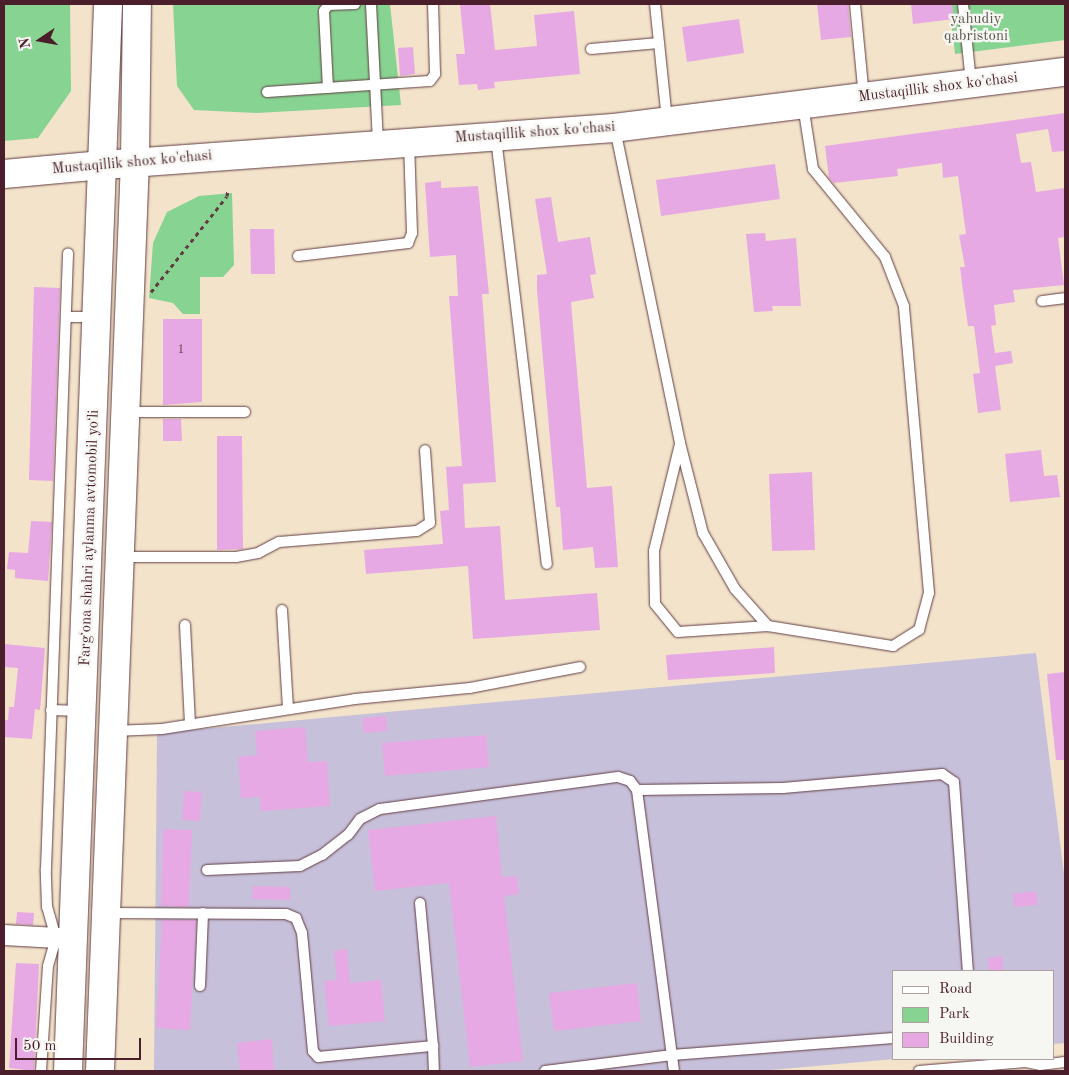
<!DOCTYPE html>
<html>
<head>
<meta charset="utf-8">
<style>
  body { margin:0 }
  #map { position:relative; width:1069px; height:1075px; overflow:hidden; background:#f2e3ca; font-family:"Old Standard TT",serif }
  div>[style] { position:absolute }
  .industrial>* { inset:0; background:#c6c0da }
  .green>* { inset:0; background:#87d492 }
  .building>* { inset:0; background:#e7a9e3 }
  .path>* { height:3px; margin-top:-1.5px; transform-origin:0; background:repeating-linear-gradient(90deg,#633c43 0 4px,transparent 0 8px) }
  .roads { filter:drop-shadow(0 0 1px #633c43) drop-shadow(0 0 1px #633c43) }
  .lane>* { height:10px; margin:-5px; padding:0 5px; transform-origin:5px; border-radius:5px; background:#fff }
  .street>* { height:20px; margin:-10px; padding:0 10px; transform-origin:10px; border-radius:10px; background:#fff }
  .secondary>* { height:28px; margin:-14px; padding:0 14px; transform-origin:14px; border-radius:14px; background:#fff }
  .primary>* { height:28px; margin:-14px; padding:0 14px; transform-origin:14px; border-radius:14px; background:#fff }
  .highway>* { height:28px; margin:-14px; padding:0 14px; transform-origin:14px; border-radius:14px; background:#fff }
  span { translate:-50% -50%; white-space:nowrap; text-align:center; line-height:1.15; -webkit-text-stroke:4.5px #f6f6f2; paint-order:stroke }
  .number-label { font-size:12px; color:#714259 }
  .number-label span { -webkit-text-stroke-width:0 }
  .park-label { font-size:15px; color:#5c554a }
  .street-label { font-size:15px; color:#4a1f2b }
  .frame { position:absolute; inset:0; border:5px solid #4a1f2b; pointer-events:none }
  .legend { position:absolute; left:892px; top:970px; width:162px; height:90px; box-sizing:border-box; background:#f6f6f2; border:1px solid #b1a0a2; margin:0; padding:6px 9px; list-style:none; font-size:15px; color:#4a1f2b }
  .legend li { display:flex; align-items:center; gap:10px; height:25px }
  .legend b { width:25px; border:1px solid #b1a0a2 }
  .north { position:absolute; left:15px; top:15px; width:50px; height:50px; -webkit-text-stroke:4px #f6f6f2; paint-order:stroke; rotate:258deg; font-size:14px; font-weight:700; line-height:20px; text-align:center; color:#4a1f2b }
  .north::after { content:''; display:block; margin:auto; width:18px; height:22px; background:#4a1f2b; clip-path:polygon(50% 0,100% 100%,50% 72%,0 100%) }
  .scale { position:absolute; left:15px; top:1038px; width:126px; height:22px; box-sizing:border-box; border:2px solid #4a1f2b; border-top:0; padding-left:6px; font-size:15px; line-height:18px; white-space:nowrap; color:#4a1f2b; -webkit-text-stroke:4px #f6f6f2; paint-order:stroke }
</style>
</head>
<body>
<div id="map">
  <div class="industrial">
    <div style="clip-path:polygon(1036px 653px,1065px 882px,1065px 1043px,1053px 1044px,1053px 971px,893px 971px,894px 1059px,758px 1071px,154px 1071px,157px 733px)"></div>
  </div>
  <div class="green">
    <div style="clip-path:polygon(4px 4px,70px 4px,71px 91px,38px 138px,4px 141px)"></div>
    <div style="clip-path:polygon(173px 4px,390px 4px,401px 105px,257px 113px,194px 110px,177px 86px)"></div>
    <div style="clip-path:polygon(949px 4px,1065px 4px,1065px 40px,955px 54px)"></div>
    <div style="clip-path:polygon(232px 193px,234px 265px,223px 277px,200px 277px,200px 314px,183px 314px,173px 303px,149px 298px,153px 243px,167px 212px,199px 196px)"></div>
  </div>
  <div class="building">
    <div style="clip-path:polygon(460px 4px,490px 4px,495px 50px,537px 46px,534px 15px,574px 11px,580px 74px,494px 82px,495px 88px,478px 90px,477px 84px,459px 85px,456px 54px,465px 54px)"></div>
    <div style="clip-path:polygon(817px 4px,848px 4px,851px 37px,821px 40px)"></div>
    <div style="clip-path:polygon(911px 4px,952px 4px,954px 19px,913px 24px)"></div>
    <div style="clip-path:polygon(739px 19px,744px 53px,687px 62px,682px 27px)"></div>
    <div style="clip-path:polygon(413px 47px,415px 74px,400px 76px,398px 48px)"></div>
    <div style="clip-path:polygon(1065px 113px,1065px 151px,1052px 152px,1048px 129px,1016px 134px,1021px 163px,1031px 162px,1036px 192px,1065px 188px,1065px 237px,1058px 238px,1064px 285px,1013px 290px,1015px 302px,994px 305px,996px 325px,991px 326px,995px 353px,1011px 351px,1013px 363px,995px 366px,1001px 410px,978px 413px,973px 374px,980px 373px,974px 326px,968px 326px,963px 291px,960px 267px,965px 267px,959px 235px,966px 234px,958px 176px,943px 178px,942px 163px,897px 169px,898px 176px,834px 183px,829px 178px,825px 146px)"></div>
    <div style="clip-path:polygon(775px 164px,780px 199px,661px 216px,656px 180px)"></div>
    <div style="clip-path:polygon(441px 181px,441px 188px,478px 186px,489px 294px,482px 294px,496px 482px,463px 484px,465px 528px,500px 526px,505px 600px,597px 593px,600px 630px,473px 639px,468px 566px,366px 574px,364px 550px,443px 544px,440px 511px,449px 510px,446px 467px,462px 466px,449px 296px,458px 296px,456px 255px,430px 257px,425px 183px)"></div>
    <div style="clip-path:polygon(551px 197px,558px 242px,590px 237px,596px 274px,590px 275px,594px 298px,571px 302px,587px 488px,612px 486px,618px 567px,595px 568px,593px 547px,563px 550px,560px 507px,556px 507px,537px 291px,537px 275px,547px 274px,535px 199px)"></div>
    <div style="clip-path:polygon(250px 229px,274px 229px,275px 274px,251px 274px)"></div>
    <div style="clip-path:polygon(765px 233px,766px 241px,796px 238px,801px 306px,772px 306px,773px 311px,754px 312px,746px 234px)"></div>
    <div style="clip-path:polygon(34px 287px,60px 288px,53px 481px,29px 480px)"></div>
    <div style="clip-path:polygon(163px 319px,202px 319px,202px 402px,163px 405px)"></div>
    <div style="clip-path:polygon(163px 419px,181px 419px,182px 441px,163px 441px)"></div>
    <div style="clip-path:polygon(217px 436px,242px 436px,243px 549px,217px 550px)"></div>
    <div style="clip-path:polygon(1041px 450px,1044px 476px,1057px 475px,1060px 497px,1010px 502px,1005px 454px)"></div>
    <div style="clip-path:polygon(812px 472px,815px 550px,772px 551px,769px 474px)"></div>
    <div style="clip-path:polygon(31px 521px,52px 522px,48px 581px,15px 578px,15px 570px,7px 569px,9px 552px,28px 553px)"></div>
    <div style="clip-path:polygon(4px 644px,45px 648px,40px 710px,35px 709px,32px 739px,4px 737px,4px 720px,8px 720px,9px 707px,14px 707px,18px 668px,4px 667px)"></div>
    <div style="clip-path:polygon(774px 647px,775px 673px,668px 680px,666px 655px)"></div>
    <div style="clip-path:polygon(1065px 672px,1065px 760px,1056px 760px,1047px 674px)"></div>
    <div style="clip-path:polygon(386px 716px,387px 731px,364px 733px,362px 718px)"></div>
    <div style="clip-path:polygon(305px 727px,308px 762px,327px 761px,330px 806px,261px 811px,260px 797px,241px 798px,238px 757px,257px 755px,255px 731px)"></div>
    <div style="clip-path:polygon(486px 735px,489px 767px,385px 776px,382px 743px)"></div>
    <div style="clip-path:polygon(184px 791px,202px 792px,200px 821px,182px 820px)"></div>
    <div style="clip-path:polygon(496px 816px,502px 877px,517px 876px,519px 894px,504px 896px,523px 1061px,470px 1067px,449px 883px,375px 891px,368px 830px)"></div>
    <div style="clip-path:polygon(163px 829px,192px 830px,189px 907px,161px 906px)"></div>
    <div style="clip-path:polygon(253px 886px,290px 887px,290px 900px,252px 899px)"></div>
    <div style="clip-path:polygon(1036px 891px,1038px 905px,1014px 907px,1013px 894px)"></div>
    <div style="clip-path:polygon(17px 912px,34px 913px,33px 925px,16px 924px)"></div>
    <div style="clip-path:polygon(162px 920px,196px 920px,190px 1030px,156px 1028px)"></div>
    <div style="clip-path:polygon(347px 949px,350px 983px,381px 980px,385px 1021px,329px 1026px,324px 981px,337px 980px,334px 951px)"></div>
    <div style="clip-path:polygon(1002px 956px,1003px 971px,989px 971px,988px 958px)"></div>
    <div style="clip-path:polygon(16px 963px,39px 964px,34px 1071px,9px 1068px)"></div>
    <div style="clip-path:polygon(637px 983px,641px 1021px,554px 1031px,549px 993px)"></div>
    <div style="clip-path:polygon(272px 1039px,274px 1071px,240px 1071px,237px 1043px)"></div>
  </div>
  <div class="path">
    <div style="left:151px;top:292px;width:122px;rotate:-51.6deg"></div>
    <div style="left:227px;top:196px;width:7px;rotate:-82deg"></div>
  </div>
  <div class="roads">
    <div class="lane">
      <div style="left:371px;top:4px;width:140px;rotate:87.1deg"></div>
      <div style="left:655px;top:4px;width:117px;rotate:84.1deg"></div>
      <div style="left:855px;top:4px;width:93px;rotate:84.5deg"></div>
      <div style="left:963px;top:4px;width:79px;rotate:84.2deg"></div>
      <div style="left:591px;top:49px;width:68px;rotate:-5deg"></div>
      <div style="left:328px;top:88px;width:77px;rotate:-93deg"></div>
      <div style="left:324px;top:11px;width:7px;rotate:-56deg"></div>
      <div style="left:328px;top:5px;width:27px;rotate:-2deg"></div>
      <div style="left:267px;top:92px;width:163px;rotate:-3.9deg"></div>
      <div style="left:430px;top:81px;width:9px;rotate:-54deg"></div>
      <div style="left:435px;top:74px;width:70px;rotate:-91.6deg"></div>
      <div style="left:615px;top:129px;width:321px;rotate:78.3deg"></div>
      <div style="left:680px;top:443px;width:93px;rotate:75.7deg"></div>
      <div style="left:703px;top:533px;width:64px;rotate:60.3deg"></div>
      <div style="left:735px;top:589px;width:50px;rotate:48.3deg"></div>
      <div style="left:768px;top:626px;width:127px;rotate:9.1deg"></div>
      <div style="left:893px;top:646px;width:31px;rotate:-32deg"></div>
      <div style="left:919px;top:630px;width:38px;rotate:-75deg"></div>
      <div style="left:929px;top:593px;width:288px;rotate:-95deg"></div>
      <div style="left:904px;top:306px;width:53px;rotate:-111.2deg"></div>
      <div style="left:885px;top:257px;width:114px;rotate:-129.3deg"></div>
      <div style="left:813px;top:169px;width:65px;rotate:-98.9deg"></div>
      <div style="left:496px;top:138px;width:429px;rotate:83.2deg"></div>
      <div style="left:298px;top:256px;width:111px;rotate:-6.7deg"></div>
      <div style="left:408px;top:243px;width:11px;rotate:-68deg"></div>
      <div style="left:412px;top:233px;width:90px;rotate:-91.9deg"></div>
      <div style="left:1042px;top:301px;width:23px;rotate:-7deg"></div>
      <div style="left:67px;top:317px;width:29px"></div>
      <div style="left:126px;top:412px;width:119px"></div>
      <div style="left:680px;top:444px;width:110px;rotate:103.7deg"></div>
      <div style="left:654px;top:551px;width:53px;rotate:88.9deg"></div>
      <div style="left:655px;top:604px;width:36px;rotate:51deg"></div>
      <div style="left:678px;top:632px;width:90px;rotate:-3.8deg"></div>
      <div style="left:122px;top:557px;width:114px"></div>
      <div style="left:236px;top:557px;width:22px;rotate:-10deg"></div>
      <div style="left:258px;top:553px;width:24px;rotate:-28deg"></div>
      <div style="left:279px;top:542px;width:138px;rotate:-4.6deg"></div>
      <div style="left:417px;top:531px;width:15px;rotate:-32deg"></div>
      <div style="left:430px;top:523px;width:73px;rotate:-93.9deg"></div>
      <div style="left:282px;top:610px;width:99px;rotate:86.5deg"></div>
      <div style="left:185px;top:625px;width:99px;rotate:87.1deg"></div>
      <div style="left:51px;top:710px;width:29px;rotate:2deg"></div>
      <div style="left:114px;top:731px;width:48px;rotate:-2.4deg"></div>
      <div style="left:162px;top:729px;width:195px;rotate:-8.8deg"></div>
      <div style="left:355px;top:699px;width:116px;rotate:-5.5deg"></div>
      <div style="left:470px;top:688px;width:112px;rotate:-10.8deg"></div>
      <div style="left:637px;top:790px;width:146px;rotate:-0.8deg"></div>
      <div style="left:783px;top:788px;width:160px;rotate:-5deg"></div>
      <div style="left:942px;top:774px;width:14px;rotate:34deg"></div>
      <div style="left:954px;top:782px;width:190px;rotate:85.8deg"></div>
      <div style="left:207px;top:870px;width:93px;rotate:-2.5deg"></div>
      <div style="left:300px;top:866px;width:25px;rotate:-27deg"></div>
      <div style="left:322px;top:855px;width:33px;rotate:-38deg"></div>
      <div style="left:348px;top:835px;width:20px;rotate:-53deg"></div>
      <div style="left:360px;top:819px;width:22px;rotate:-27deg"></div>
      <div style="left:380px;top:809px;width:240px;rotate:-7.7deg"></div>
      <div style="left:618px;top:777px;width:13px;rotate:18deg"></div>
      <div style="left:630px;top:781px;width:11px;rotate:52deg"></div>
      <div style="left:637px;top:790px;width:283px;rotate:82.5deg"></div>
      <div style="left:420px;top:903px;width:144px;rotate:84.8deg"></div>
      <div style="left:108px;top:913px;width:178px;rotate:0.3deg"></div>
      <div style="left:286px;top:914px;width:11px;rotate:22deg"></div>
      <div style="left:296px;top:918px;width:16px;rotate:68deg"></div>
      <div style="left:302px;top:933px;width:119px;rotate:84.7deg"></div>
      <div style="left:313px;top:1051px;width:8px;rotate:50deg"></div>
      <div style="left:318px;top:1057px;width:116px;rotate:-5.5deg"></div>
      <div style="left:433px;top:1046px;width:25px;rotate:88deg"></div>
      <div style="left:200px;top:986px;width:73px;rotate:-87.6deg"></div>
      <div style="left:41px;top:1071px;width:105px;rotate:-86.2deg"></div>
      <div style="left:48px;top:966px;width:29px;rotate:-74deg"></div>
      <div style="left:56px;top:938px;width:32px;rotate:-106deg"></div>
      <div style="left:47px;top:907px;width:38px;rotate:-92deg"></div>
      <div style="left:46px;top:869px;width:616px;rotate:-87.95deg"></div>
      <div style="left:545px;top:1071px;width:128px;rotate:-7.2deg"></div>
      <div style="left:672px;top:1055px;width:222px;rotate:-4.4deg"></div>
      <div style="left:919px;top:1071px;width:107px;rotate:-4.8deg"></div>
      <div style="left:1026px;top:1062px;width:14px;rotate:12deg"></div>
      <div style="left:1040px;top:1065px;width:25px;rotate:-7deg"></div>
    </div>
    <div class="street">
      <div style="left:4px;top:935px;width:71px;rotate:3.2deg"></div>
    </div>
    <div class="secondary">
      <div style="left:4px;top:174px;width:99px;rotate:-5.2deg"></div>
    </div>
    <div class="primary">
      <div style="left:103px;top:165px;width:512px;rotate:-4.14deg"></div>
      <div style="left:614px;top:128px;width:454px;rotate:-7.1deg"></div>
    </div>
    <div class="highway">
      <div style="left:68px;top:1071px;width:1068px;rotate:-87.85deg"></div>
      <div style="left:100px;top:1071px;width:911px;rotate:-87.8deg"></div>
      <div style="left:135px;top:161px;width:157px;rotate:-89.3deg"></div>
    </div>
  </div>
  <div class="number-label">
    <span style="left:181px;top:351px">1</span>
  </div>
  <div class="park-label">
    <span style="left:976px;top:28px">yahudiy<br>qabristoni</span>
  </div>
  <div class="street-label">
    <span style="left:938px;top:88px;rotate:-7deg">Mustaqillik shox ko'chasi</span>
    <span style="left:535px;top:133px;rotate:-4deg">Mustaqillik shox ko'chasi</span>
    <span style="left:132px;top:163px;rotate:-5deg">Mustaqillik shox ko'chasi</span>
    <span style="left:90px;top:538px;rotate:-88deg">Fargʻona shahri aylanma avtomobil yoʻli</span>
  </div>
  <div class="frame"></div>
  <ul class="legend">
  <li><b style="height:6px;background:#fff"></b>Road</li>
  <li><b style="height:14px;background:#87d492"></b>Park</li>
  <li><b style="height:14px;background:#e7a9e3"></b>Building</li>
  </ul>
  <div class="north">N</div>
  <div class="scale">50 m</div>
</div>
</body>
</html>
